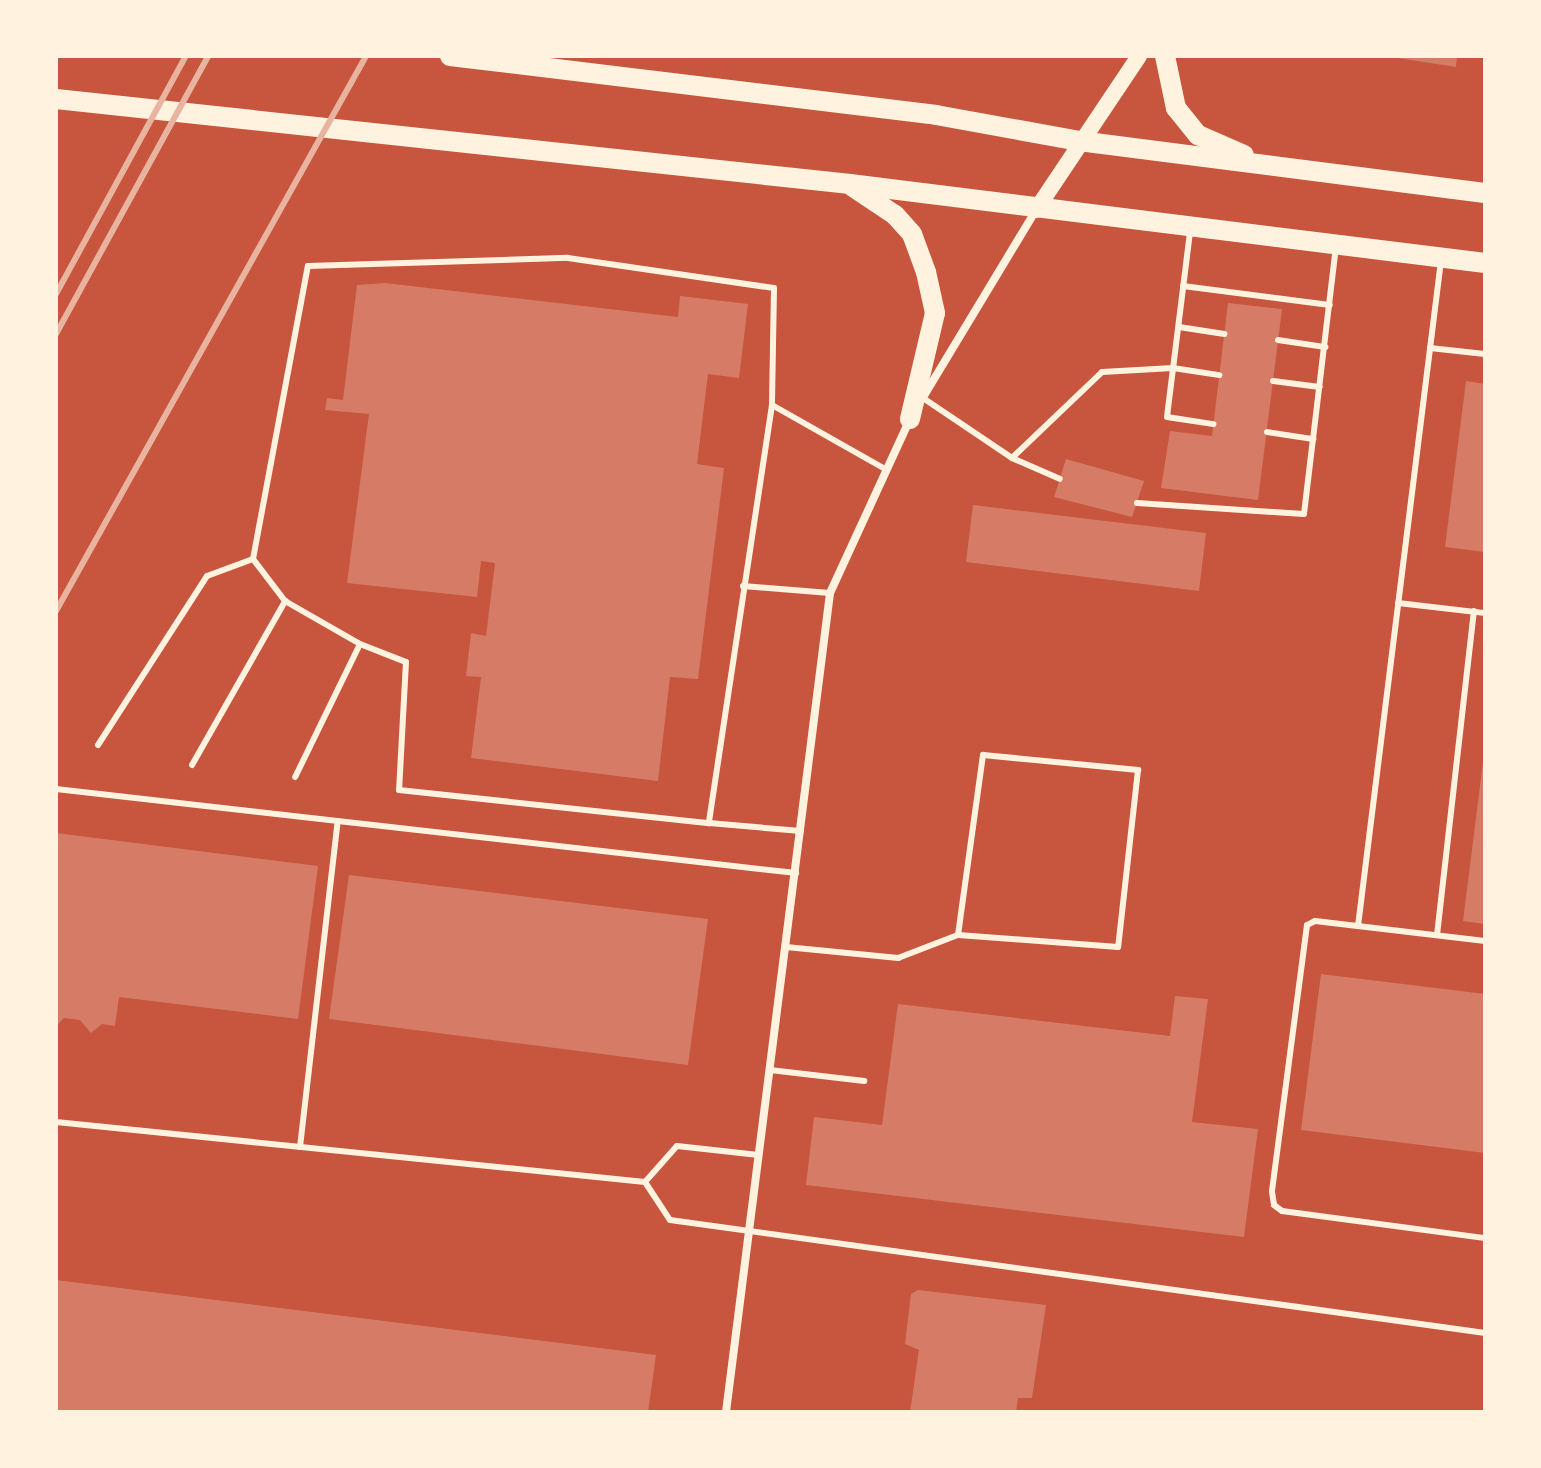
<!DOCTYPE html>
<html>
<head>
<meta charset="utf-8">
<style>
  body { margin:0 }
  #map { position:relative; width:1541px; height:1468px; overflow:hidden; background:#c8553d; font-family:"Nunito Sans",sans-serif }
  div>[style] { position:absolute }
  .building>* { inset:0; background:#d67c66 }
  .service>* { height:6px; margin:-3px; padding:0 3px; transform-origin:3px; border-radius:3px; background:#fff3e0 }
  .minor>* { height:8px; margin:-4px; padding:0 4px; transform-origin:4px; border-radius:4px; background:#fff3e0 }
  .secondary>* { height:16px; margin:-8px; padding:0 8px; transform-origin:8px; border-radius:8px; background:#fff3e0 }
  .primary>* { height:20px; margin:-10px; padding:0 10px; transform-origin:10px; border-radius:10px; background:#fff3e0 }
  .rail>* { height:6px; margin:-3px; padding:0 3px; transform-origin:3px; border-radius:3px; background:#e9b49f }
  span { translate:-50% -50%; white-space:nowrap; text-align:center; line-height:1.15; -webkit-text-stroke:8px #fff3e0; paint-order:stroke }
  .frame { position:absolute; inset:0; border:58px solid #fff3e0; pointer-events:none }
</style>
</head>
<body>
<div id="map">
  <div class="building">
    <div style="clip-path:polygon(1385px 56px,1457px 56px,1456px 67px)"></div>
    <div style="clip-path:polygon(385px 283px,678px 317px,680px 296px,748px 304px,739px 378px,708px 374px,697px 464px,724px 468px,698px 679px,670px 677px,658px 781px,471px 758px,481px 677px,466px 676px,471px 633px,486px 636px,495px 563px,481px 561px,477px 597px,347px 583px,369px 414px,325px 410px,327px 398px,343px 400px,357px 285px)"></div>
    <div style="clip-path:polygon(1228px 303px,1282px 309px,1258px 500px,1161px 488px,1170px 431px,1212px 436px)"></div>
    <div style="clip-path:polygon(1466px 381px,1485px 384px,1485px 552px,1445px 547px)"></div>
    <div style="clip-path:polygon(1066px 459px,1144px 481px,1132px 517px,1054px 497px)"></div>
    <div style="clip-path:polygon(973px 505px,1206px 533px,1199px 591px,966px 562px)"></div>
    <div style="clip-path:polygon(1483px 762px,1485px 762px,1485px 924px,1463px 921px)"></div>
    <div style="clip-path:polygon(56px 833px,318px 866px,298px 1019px,119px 997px,115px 1026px,102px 1024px,91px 1033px,80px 1020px,64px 1018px,56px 1026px)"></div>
    <div style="clip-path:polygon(349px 875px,708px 919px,688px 1065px,329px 1019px)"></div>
    <div style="clip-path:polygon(1321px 974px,1485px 994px,1485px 1153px,1301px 1130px)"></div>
    <div style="clip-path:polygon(1175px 996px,1208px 999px,1192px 1122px,1258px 1129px,1244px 1237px,806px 1185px,814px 1117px,882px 1125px,898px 1004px,1170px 1036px)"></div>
    <div style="clip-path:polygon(56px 1280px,656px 1355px,648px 1412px,56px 1412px)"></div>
    <div style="clip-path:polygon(918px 1290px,1046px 1305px,1032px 1398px,1018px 1398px,1016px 1412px,910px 1412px,919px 1350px,905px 1344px,911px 1294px)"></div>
  </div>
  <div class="service">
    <div style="left:1190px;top:232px;width:186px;rotate:97.1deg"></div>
    <div style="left:1167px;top:417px;width:47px;rotate:8.7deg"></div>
    <div style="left:1183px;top:286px;width:148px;rotate:7.4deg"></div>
    <div style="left:1179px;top:327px;width:46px;rotate:8.8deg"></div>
    <div style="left:1278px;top:340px;width:48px;rotate:8.5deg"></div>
    <div style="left:1430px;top:348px;width:55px;rotate:6.2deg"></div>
    <div style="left:1273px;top:381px;width:47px;rotate:7.3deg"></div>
    <div style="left:923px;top:398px;width:107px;rotate:34deg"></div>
    <div style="left:1012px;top:458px;width:124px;rotate:-43.7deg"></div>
    <div style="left:1102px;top:372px;width:71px;rotate:-3.2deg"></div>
    <div style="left:1173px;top:368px;width:47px;rotate:8.7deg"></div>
    <div style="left:772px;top:405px;width:132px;rotate:29.5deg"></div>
    <div style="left:1267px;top:432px;width:47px;rotate:8.7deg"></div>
    <div style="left:1313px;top:439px;width:193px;rotate:-83.2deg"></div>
    <div style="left:1012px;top:458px;width:52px;rotate:23.6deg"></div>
    <div style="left:1137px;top:503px;width:167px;rotate:3.8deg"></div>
    <div style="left:1304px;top:514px;width:76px;rotate:-83.2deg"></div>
    <div style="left:743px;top:586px;width:87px;rotate:4.6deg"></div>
    <div style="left:285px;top:601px;width:86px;rotate:29.8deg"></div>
    <div style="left:360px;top:644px;width:148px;rotate:116deg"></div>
    <div style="left:1398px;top:603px;width:88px;rotate:6.6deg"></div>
    <div style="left:360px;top:644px;width:49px;rotate:21.4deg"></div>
    <div style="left:406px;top:662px;width:128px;rotate:93.1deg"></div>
    <div style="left:399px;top:790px;width:312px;rotate:6.1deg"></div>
    <div style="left:98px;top:745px;width:201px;rotate:-57.2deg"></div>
    <div style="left:207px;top:576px;width:49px;rotate:-20.3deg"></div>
    <div style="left:253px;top:559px;width:298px;rotate:-79.4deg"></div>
    <div style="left:308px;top:266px;width:260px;rotate:-1.8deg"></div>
    <div style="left:568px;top:258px;width:208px;rotate:8.3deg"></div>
    <div style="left:774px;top:288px;width:117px;rotate:91deg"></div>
    <div style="left:772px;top:405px;width:423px;rotate:98.6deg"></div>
    <div style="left:709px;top:823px;width:92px;rotate:5deg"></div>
    <div style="left:192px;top:765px;width:189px;rotate:-60.4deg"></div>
    <div style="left:285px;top:601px;width:53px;rotate:-127.3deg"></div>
    <div style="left:56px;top:789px;width:745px;rotate:6.48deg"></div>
    <div style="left:1358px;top:926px;width:670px;rotate:-82.89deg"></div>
    <div style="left:1437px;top:935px;width:326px;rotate:-83.5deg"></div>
    <div style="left:1485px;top:941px;width:171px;rotate:-173.3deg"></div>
    <div style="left:1315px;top:921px;width:9px;rotate:153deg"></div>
    <div style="left:1307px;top:925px;width:269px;rotate:97.5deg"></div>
    <div style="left:1272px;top:1192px;width:13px;rotate:81deg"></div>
    <div style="left:1274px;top:1205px;width:10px;rotate:37deg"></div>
    <div style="left:1282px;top:1211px;width:205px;rotate:7.6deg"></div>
    <div style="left:786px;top:947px;width:113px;rotate:5.6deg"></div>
    <div style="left:898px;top:958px;width:64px;rotate:-21deg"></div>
    <div style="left:958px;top:935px;width:182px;rotate:-82.1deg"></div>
    <div style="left:983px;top:755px;width:156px;rotate:5.5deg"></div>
    <div style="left:1138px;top:770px;width:178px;rotate:96.4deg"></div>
    <div style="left:1118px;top:947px;width:160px;rotate:-175.7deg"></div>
    <div style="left:770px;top:1070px;width:95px;rotate:6.7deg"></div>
    <div style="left:56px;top:1122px;width:592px;rotate:5.82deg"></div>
    <div style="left:300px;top:1147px;width:328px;rotate:-83.4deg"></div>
    <div style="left:645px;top:1182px;width:45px;rotate:56.7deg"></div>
    <div style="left:670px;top:1220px;width:823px;rotate:7.89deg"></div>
    <div style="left:645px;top:1182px;width:48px;rotate:-48.4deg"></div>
    <div style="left:677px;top:1146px;width:82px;rotate:6.3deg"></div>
  </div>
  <div class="minor">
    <div style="left:922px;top:399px;width:221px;rotate:-58.9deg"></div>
    <div style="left:726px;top:1412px;width:826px;rotate:-82.76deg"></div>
    <div style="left:830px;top:593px;width:189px;rotate:-65.3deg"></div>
  </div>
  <div class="secondary">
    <div style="left:1036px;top:210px;width:185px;rotate:-56.2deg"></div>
  </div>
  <div class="primary">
    <div style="left:450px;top:56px;width:490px;rotate:6.9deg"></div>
    <div style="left:936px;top:115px;width:145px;rotate:10.3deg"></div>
    <div style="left:1079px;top:141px;width:409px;rotate:7.3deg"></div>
    <div style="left:1165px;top:56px;width:53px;rotate:78.1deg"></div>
    <div style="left:1176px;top:108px;width:35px;rotate:51deg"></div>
    <div style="left:1198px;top:135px;width:50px;rotate:23.5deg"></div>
    <div style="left:56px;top:99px;width:799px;rotate:6.11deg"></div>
    <div style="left:850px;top:184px;width:640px;rotate:7.09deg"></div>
    <div style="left:853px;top:187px;width:50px;rotate:33.7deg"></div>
    <div style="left:895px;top:215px;width:25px;rotate:48deg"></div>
    <div style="left:912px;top:234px;width:40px;rotate:69.8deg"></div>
    <div style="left:926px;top:272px;width:42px;rotate:77.6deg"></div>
    <div style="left:935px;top:313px;width:109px;rotate:103.3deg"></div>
  </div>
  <div class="rail">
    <div style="left:56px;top:294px;width:271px;rotate:-61.4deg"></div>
    <div style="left:56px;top:334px;width:317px;rotate:-61.3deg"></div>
    <div style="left:56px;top:611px;width:636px;rotate:-60.81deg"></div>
  </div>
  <div class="frame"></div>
</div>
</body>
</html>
